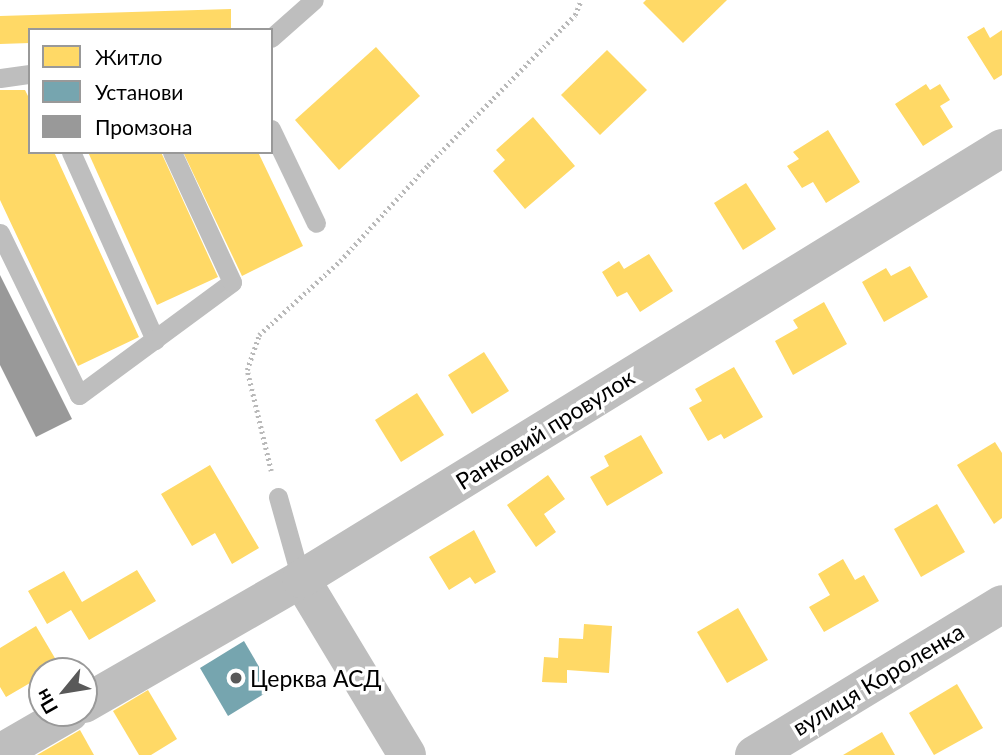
<!DOCTYPE html>
<html>
<head>
<meta charset="utf-8">
<style>
  body { margin:0 }
  #map { position:relative; width:1002px; height:755px; overflow:hidden; background:#fff; font-family:Lato,sans-serif }
  div>[style] { position:absolute }
  .homes>* { inset:0; background:#ffd966 }
  .public>* { inset:0; background:#76a5af }
  .industry>* { inset:0; background:#999 }
  .path>* { height:4.5px; margin-top:-2.25px; transform-origin:0; background:repeating-linear-gradient(90deg,#b9b9b9 0 2px,transparent 0 5.5px) }
  .lane>* { height:19px; margin:-9.5px; padding:0 9.5px; transform-origin:9.5px; border-radius:9.5px; background:#bebebe }
  .street>* { height:38px; margin:-19px; padding:0 19px; transform-origin:19px; border-radius:19px; background:#bebebe }
  .dots>* { width:19px; height:19px; translate:-50% -50%; box-sizing:border-box; border:4px solid #fff; border-radius:50% }
  span { translate:-50% -50%; white-space:nowrap; text-align:center; line-height:1.15; -webkit-text-stroke:7px #fff; paint-order:stroke }
  .street-label { font-size:23px; color:#000 }
  .poi-label { font-size:23px; color:#000 }
  .left { translate:0 -50%; text-align:left }
  .legend { position:absolute; left:28px; top:28px; width:245px; height:126px; box-sizing:border-box; background:#fff; border:2px solid #999; margin:0; padding:9px 12px; list-style:none; font-size:21px; color:#000 }
  .legend li { display:flex; align-items:center; gap:14px; height:35px }
  .legend b { width:35px; border:2px solid #999 }
  .north { position:absolute; left:28px; top:657px; width:70px; height:70px; box-sizing:border-box; background:#fff; border:2px solid #999; border-radius:50%; rotate:240deg; font-size:19px; font-weight:700; line-height:28px; text-align:center; color:#000 }
  .north::after { content:''; display:block; margin:auto; width:24px; height:32px; background:#595959; clip-path:polygon(50% 0,100% 100%,50% 72%,0 100%) }
</style>
</head>
<body>
<div id="map">
  <div class="homes">
    <div style="clip-path:polygon(646px 0,727px 0,683px 43px,643px 3px)"></div>
    <div style="clip-path:polygon(231px 9px,231px 30px,30px 30px,30px 43px,0 44px,0 16px)"></div>
    <div style="clip-path:polygon(984px 27px,990px 38px,1002px 30px,1002px 75px,994px 80px,967px 37px)"></div>
    <div style="clip-path:polygon(376px 47px,420px 96px,339px 170px,295px 120px)"></div>
    <div style="clip-path:polygon(607px 50px,647px 90px,600px 135px,561px 95px)"></div>
    <div style="clip-path:polygon(926px 84px,930px 90px,940px 84px,950px 100px,940px 106px,953px 127px,923px 146px,895px 104px)"></div>
    <div style="clip-path:polygon(0 90px,25px 90px,30px 100px,30px 152px,54px 152px,139px 337px,78px 366px,0 200px)"></div>
    <div style="clip-path:polygon(533px 117px,575px 166px,525px 209px,493px 171px,505px 160px,496px 150px)"></div>
    <div style="clip-path:polygon(828px 130px,860px 182px,826px 203px,813px 182px,802px 188px,787px 166px,799px 159px,793px 152px)"></div>
    <div style="clip-path:polygon(88px 152px,161px 152px,218px 277px,157px 305px)"></div>
    <div style="clip-path:polygon(183px 152px,258px 152px,303px 246px,242px 276px)"></div>
    <div style="clip-path:polygon(746px 183px,776px 229px,743px 250px,714px 203px)"></div>
    <div style="clip-path:polygon(649px 254px,673px 291px,640px 312px,627px 292px,617px 297px,602px 272px,619px 261px,624px 269px)"></div>
    <div style="clip-path:polygon(910px 266px,928px 297px,884px 322px,862px 282px,886px 268px,891px 276px)"></div>
    <div style="clip-path:polygon(824px 302px,847px 344px,793px 375px,775px 341px,798px 328px,793px 320px)"></div>
    <div style="clip-path:polygon(484px 352px,509px 391px,472px 414px,448px 375px)"></div>
    <div style="clip-path:polygon(734px 367px,763px 417px,724px 439px,721px 434px,708px 441px,689px 408px,702px 401px,695px 389px)"></div>
    <div style="clip-path:polygon(417px 393px,444px 435px,401px 462px,375px 420px)"></div>
    <div style="clip-path:polygon(641px 435px,663px 473px,607px 506px,590px 477px,609px 466px,604px 456px)"></div>
    <div style="clip-path:polygon(995px 442px,1002px 453px,1002px 518px,994px 524px,957px 465px)"></div>
    <div style="clip-path:polygon(210px 465px,259px 548px,232px 564px,215px 533px,192px 546px,161px 494px)"></div>
    <div style="clip-path:polygon(548px 475px,565px 499px,544px 514px,556px 532px,536px 547px,507px 505px)"></div>
    <div style="clip-path:polygon(937px 504px,965px 552px,921px 577px,894px 529px)"></div>
    <div style="clip-path:polygon(474px 530px,496px 572px,475px 584px,470px 577px,449px 590px,429px 557px)"></div>
    <div style="clip-path:polygon(843px 559px,855px 580px,864px 575px,879px 601px,824px 632px,809px 607px,830px 595px,818px 574px)"></div>
    <div style="clip-path:polygon(137px 570px,156px 601px,89px 640px,71px 610px,47px 624px,28px 591px,64px 571px,82px 602px)"></div>
    <div style="clip-path:polygon(738px 608px,768px 660px,727px 683px,697px 632px)"></div>
    <div style="clip-path:polygon(584px 624px,612px 626px,609px 673px,567px 670px,567px 683px,542px 682px,544px 657px,558px 658px,559px 638px,583px 639px)"></div>
    <div style="clip-path:polygon(36px 626px,59px 665px,42px 671px,42px 676px,6px 697px,0 687px,0 648px)"></div>
    <div style="clip-path:polygon(957px 684px,983px 728px,934px 755px,909px 713px)"></div>
    <div style="clip-path:polygon(148px 690px,177px 739px,151px 755px,139px 755px,113px 711px)"></div>
    <div style="clip-path:polygon(80px 730px,94px 755px,37px 755px)"></div>
    <div style="clip-path:polygon(882px 732px,895px 755px,843px 755px)"></div>
  </div>
  <div class="public">
    <div style="clip-path:polygon(244px 641px,272px 689px,228px 716px,200px 668px)"></div>
  </div>
  <div class="industry">
    <div style="clip-path:polygon(0 275px,72px 419px,36px 437px,0 365px)"></div>
  </div>
  <div class="path">
    <div style="left:271px;top:471px;width:104px;rotate:-103.4deg"></div>
    <div style="left:247px;top:370px;width:37px;rotate:-71deg"></div>
    <div style="left:259px;top:335px;width:110px;rotate:-42.4deg"></div>
    <div style="left:340px;top:261px;width:130px;rotate:-47.5deg"></div>
    <div style="left:428px;top:165px;width:210px;rotate:-45.6deg"></div>
    <div style="left:575px;top:15px;width:16px;rotate:-68deg"></div>
  </div>
  <div class="lane">
    <div style="left:271px;top:38px;width:57px;rotate:-41.5deg"></div>
    <div style="left:0;top:78px;width:30px;rotate:-8deg"></div>
    <div style="left:271px;top:129px;width:104px;rotate:64.4deg"></div>
    <div style="left:71px;top:152px;width:206px;rotate:65.9deg"></div>
    <div style="left:0;top:233px;width:180px;rotate:64deg"></div>
    <div style="left:79px;top:395px;width:190px;rotate:-36.4deg"></div>
    <div style="left:232px;top:282px;width:143px;rotate:-114.8deg"></div>
    <div style="left:278px;top:497px;width:85px;rotate:74.3deg"></div>
  </div>
  <div class="street">
    <div style="left:301px;top:579px;width:205px;rotate:58.9deg"></div>
    <div style="left:84px;top:704px;width:250px;rotate:-29.9deg"></div>
    <div style="left:301px;top:579px;width:823px;rotate:-31.58deg"></div>
    <div style="left:0;top:753px;width:80px;rotate:-30.1deg"></div>
    <div style="left:754px;top:755px;width:290px;rotate:-31.3deg"></div>
  </div>
  <div class="dots">
    <div style="left:236px;top:678px;background:#595959"></div>
  </div>
  <div class="street-label">
    <span style="left:545px;top:429px;rotate:-32deg">Ранковий провулок</span>
    <span style="left:878px;top:679px;rotate:-31deg">вулиця Короленка</span>
  </div>
  <div class="poi-label">
    <span class="left" style="left:250px;top:678px">Церква АСД</span>
  </div>
  <ul class="legend">
  <li><b style="height:19px;background:#ffd966"></b>Житло</li>
  <li><b style="height:19px;background:#76a5af"></b>Установи</li>
  <li><b style="height:19px;background:#999"></b>Промзона</li>
  </ul>
  <div class="north">Пн</div>
</div>
</body>
</html>
